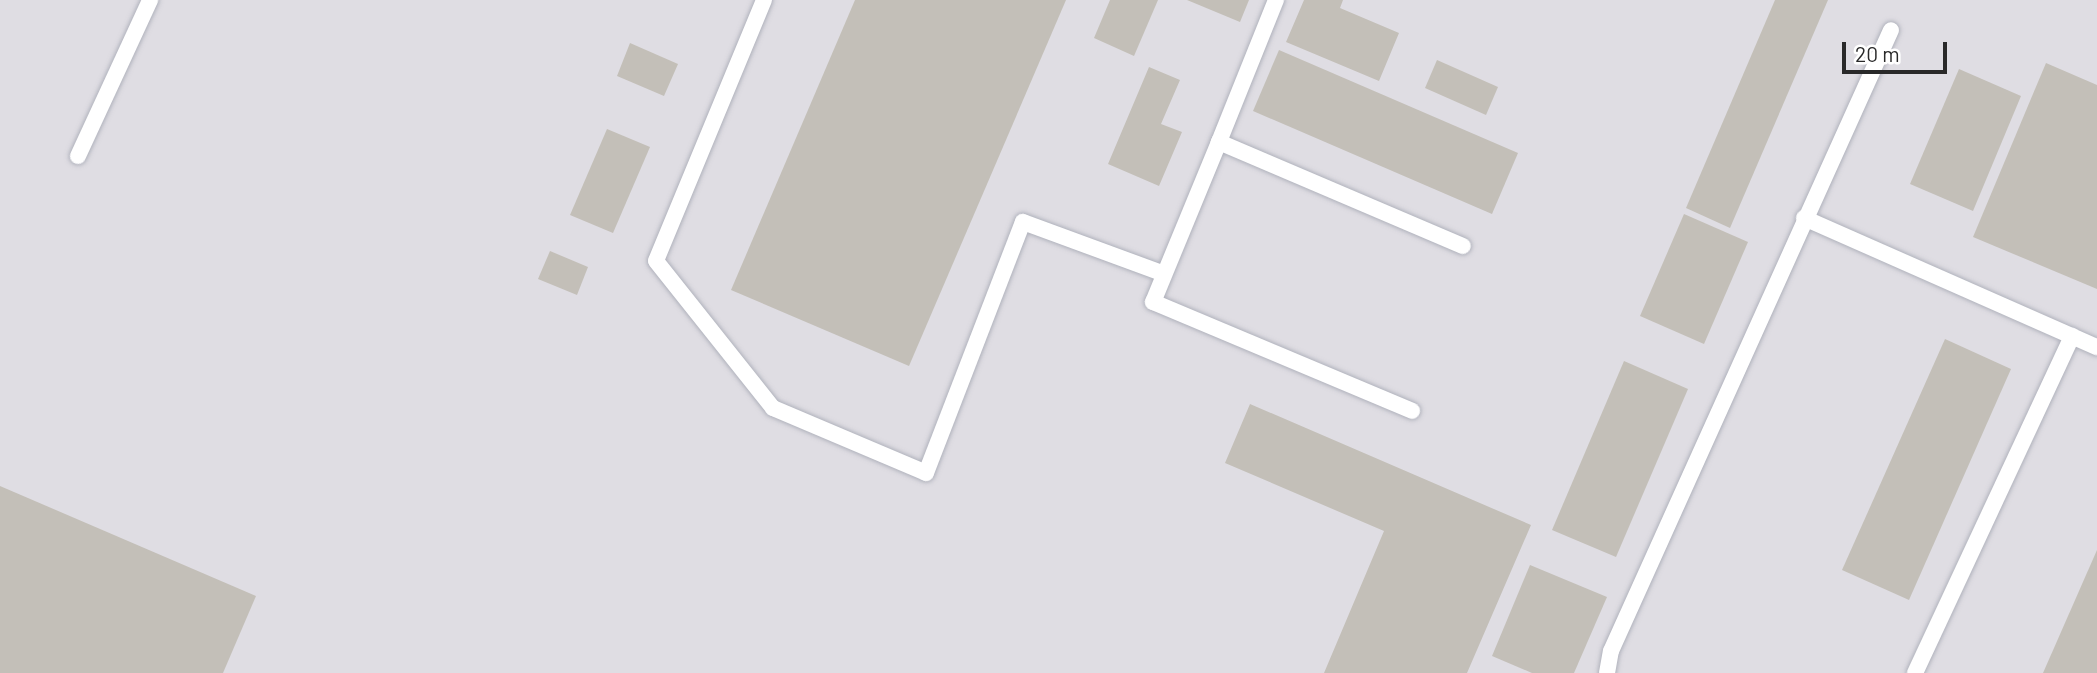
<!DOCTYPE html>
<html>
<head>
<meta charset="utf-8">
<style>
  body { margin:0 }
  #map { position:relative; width:2097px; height:673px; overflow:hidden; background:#eae5dd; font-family:Barlow,sans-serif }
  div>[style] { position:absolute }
  .industrial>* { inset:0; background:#dfdde3 }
  .building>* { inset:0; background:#c3bfb8 }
  .roads { filter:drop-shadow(0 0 2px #b0b2bc) drop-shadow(0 0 2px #b0b2bc) }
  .service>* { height:16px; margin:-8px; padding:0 8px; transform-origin:8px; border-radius:8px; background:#fff }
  span { translate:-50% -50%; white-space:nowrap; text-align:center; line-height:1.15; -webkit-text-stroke:6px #fff; paint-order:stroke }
  .scale { position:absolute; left:1842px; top:42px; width:105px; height:32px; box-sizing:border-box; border:4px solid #292929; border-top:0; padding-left:9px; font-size:21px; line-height:24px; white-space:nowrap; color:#292929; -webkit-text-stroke:5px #fff; paint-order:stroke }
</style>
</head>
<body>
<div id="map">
  <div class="industrial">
    <div style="clip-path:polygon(0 0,2097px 0,2097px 673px,0 673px)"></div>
  </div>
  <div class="building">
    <div style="clip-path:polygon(855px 0,1066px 0,909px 366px,731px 290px)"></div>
    <div style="clip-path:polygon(1110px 0,1158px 0,1134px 56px,1094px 38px)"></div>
    <div style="clip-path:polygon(1187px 0,1249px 0,1240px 22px)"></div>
    <div style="clip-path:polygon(1304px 0,1343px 0,1340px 8px,1399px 33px,1379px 81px,1286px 42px)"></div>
    <div style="clip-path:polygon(1775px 0,1828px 0,1730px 228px,1686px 208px)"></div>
    <div style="clip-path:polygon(630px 43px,678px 64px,664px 96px,617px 76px)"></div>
    <div style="clip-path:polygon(1279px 50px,1518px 153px,1492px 214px,1253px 111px)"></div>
    <div style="clip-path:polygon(1437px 60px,1498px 87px,1486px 115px,1425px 88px)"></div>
    <div style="clip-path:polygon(2046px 63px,2097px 85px,2097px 289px,1973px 237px)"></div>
    <div style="clip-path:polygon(1149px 67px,1180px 80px,1161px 124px,1182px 132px,1159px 186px,1108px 164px)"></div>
    <div style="clip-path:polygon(1959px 69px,2021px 96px,1973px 211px,1910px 184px)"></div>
    <div style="clip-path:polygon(607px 129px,650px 147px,613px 233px,570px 215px)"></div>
    <div style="clip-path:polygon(1684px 214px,1748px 242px,1704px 344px,1640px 316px)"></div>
    <div style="clip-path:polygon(550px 251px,588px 267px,577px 295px,538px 279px)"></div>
    <div style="clip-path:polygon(1945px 339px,2011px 369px,1909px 600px,1842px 570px)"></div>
    <div style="clip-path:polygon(1624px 361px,1688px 389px,1616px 557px,1552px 530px)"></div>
    <div style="clip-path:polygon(1250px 404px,1531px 525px,1467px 673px,1324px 673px,1384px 531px,1225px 463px)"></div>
    <div style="clip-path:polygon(0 486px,256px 596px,223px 673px,0 673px)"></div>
    <div style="clip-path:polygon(2097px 550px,2097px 673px,2043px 673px)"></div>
    <div style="clip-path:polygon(1530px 565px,1607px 597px,1574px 673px,1532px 673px,1492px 656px)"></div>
  </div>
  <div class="roads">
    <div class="service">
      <div style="left:764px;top:0;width:282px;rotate:112.5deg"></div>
      <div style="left:656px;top:261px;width:188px;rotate:51.5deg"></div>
      <div style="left:773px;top:408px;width:166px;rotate:23deg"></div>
      <div style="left:926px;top:473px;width:269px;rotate:-68.9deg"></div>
      <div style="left:1023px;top:222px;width:150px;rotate:20.2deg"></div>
      <div style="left:1276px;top:0;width:153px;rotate:111.9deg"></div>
      <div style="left:1219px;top:142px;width:265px;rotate:23.1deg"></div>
      <div style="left:1219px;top:142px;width:173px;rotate:112.4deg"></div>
      <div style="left:1153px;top:302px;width:281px;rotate:22.8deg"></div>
      <div style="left:78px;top:156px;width:172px;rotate:-65.2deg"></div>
      <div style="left:1804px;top:218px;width:320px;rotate:23.8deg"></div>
      <div style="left:1607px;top:673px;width:22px;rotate:-80deg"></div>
      <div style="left:1611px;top:651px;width:681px;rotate:-65.73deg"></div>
      <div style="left:1915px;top:673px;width:372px;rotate:-65deg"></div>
    </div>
  </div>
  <div class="scale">20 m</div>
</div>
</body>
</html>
